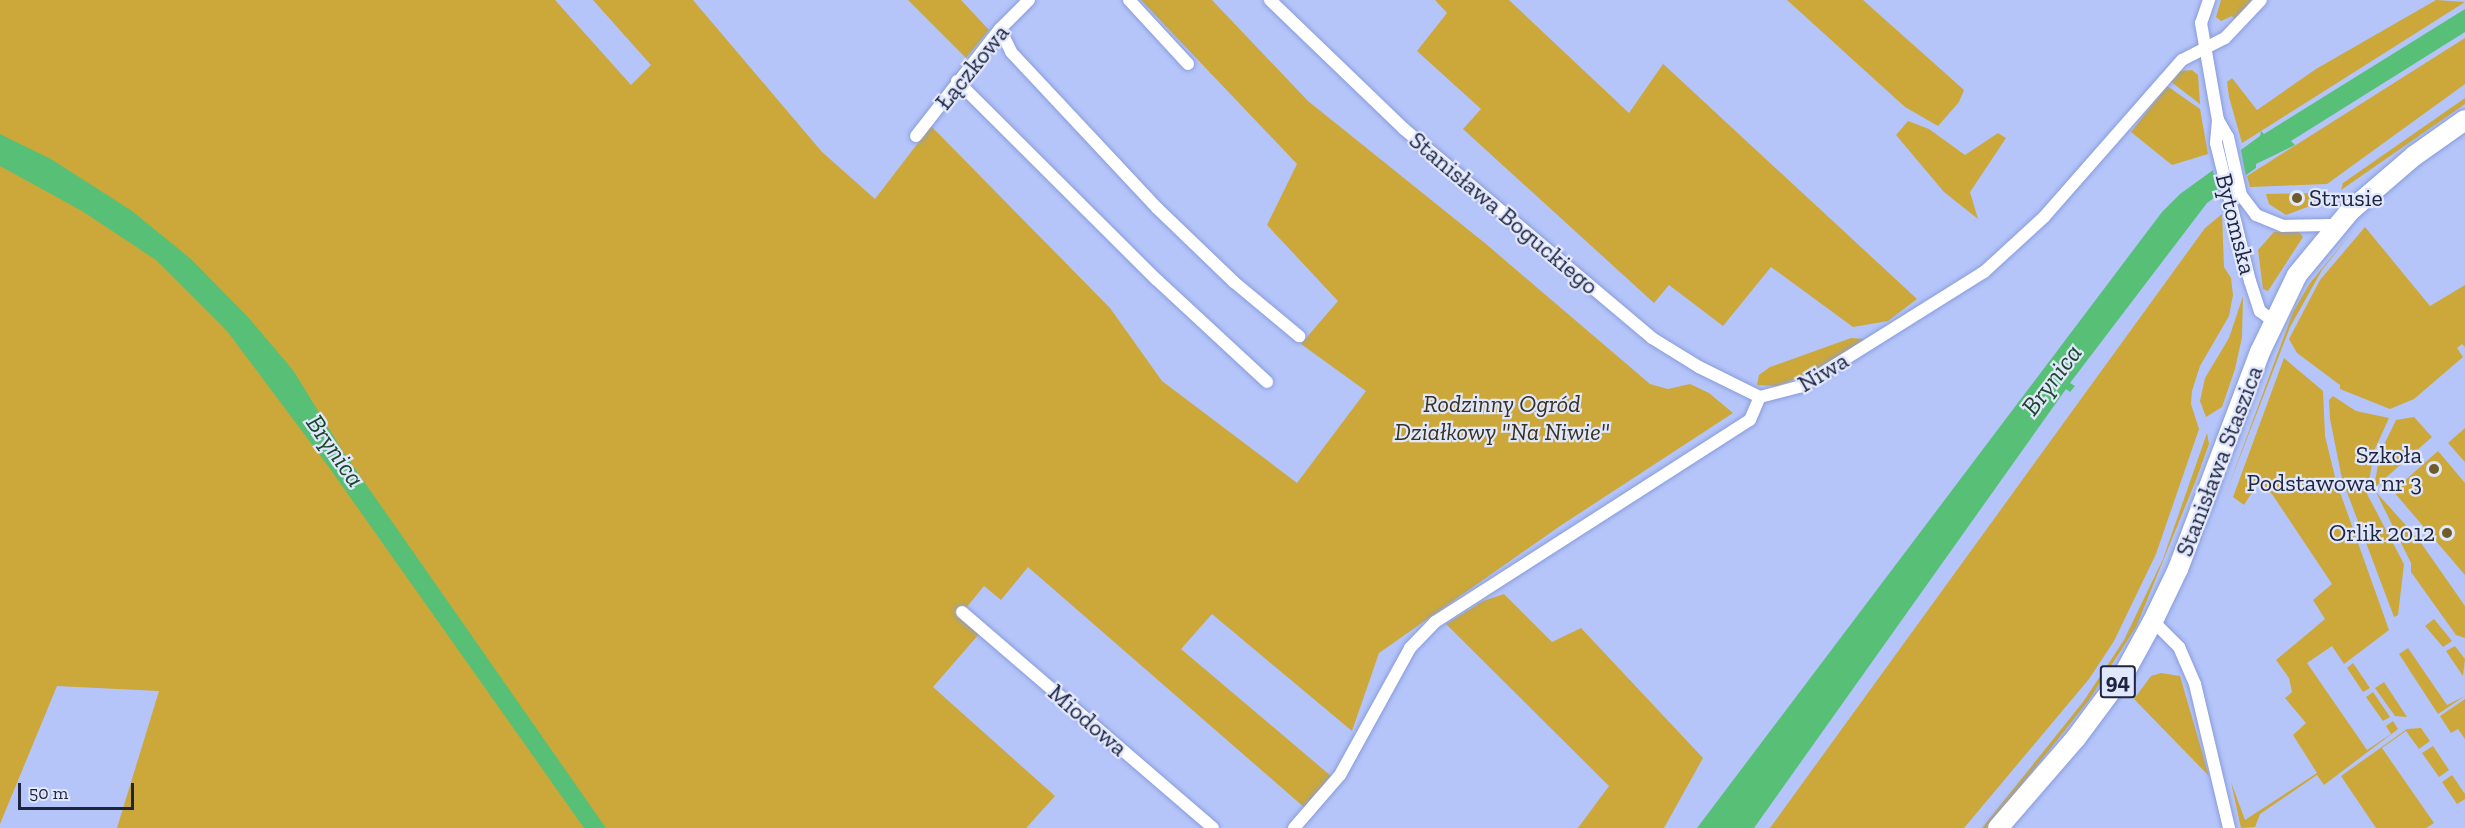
<!DOCTYPE html>
<html>
<head>
<meta charset="utf-8">
<style>
  body { margin:0 }
  #map { position:relative; width:2465px; height:828px; overflow:hidden; background:#b5c5fa; font-family:"Zilla Slab",serif }
  div>[style] { position:absolute }
  .green>* { inset:0; background:#cba839 }
  .water>* { inset:0; background:#57c076 }
  .pier>* { inset:0; background:#b5c5fa }
  .roads { filter:drop-shadow(0 0 2px #899cdb) drop-shadow(0 0 2px #899cdb) }
  .minor>* { height:12px; margin:-6px; padding:0 6px; transform-origin:6px; border-radius:6px; background:#fff }
  .primary>* { height:20px; margin:-10px; padding:0 10px; transform-origin:10px; border-radius:10px; background:#fff }
  .dots>* { width:16px; height:16px; translate:-50% -50%; box-sizing:border-box; border:3px solid #e1e7fc; border-radius:50% }
  span { translate:-50% -50%; white-space:nowrap; text-align:center; line-height:1.15; -webkit-text-stroke:4.5px #e1e7fc; paint-order:stroke }
  .shield-label span { padding:2px 4px; background:#e1e7fc; border:2px solid; border-radius:4px; -webkit-text-stroke-width:0 }
  .shield-label { font-size:22px; color:#1e253e; font-weight:700 }
  .street-label { font-size:24px; color:#1e253e }
  .poi-label { font-size:24px; color:#1e253e }
  .left { translate:0 -50%; text-align:left }
  .right { translate:-100% -50%; text-align:right }
  .park-label { font-size:24px; color:#39321e; font-style:italic }
  .water-label { font-size:26px; color:#1c4629; font-style:italic }
  .scale { position:absolute; left:18px; top:783px; width:116px; height:27px; box-sizing:border-box; border:3px solid #1e253e; border-top:0; padding-left:8px; font-size:18px; line-height:21px; white-space:nowrap; color:#1e253e; -webkit-text-stroke:4px #e1e7fc; paint-order:stroke }
</style>
</head>
<body>
<div id="map">
  <div class="green">
    <div style="clip-path:polygon(0 0,555px 0,631px 85px,651px 65px,593px 0,693px 0,822px 152px,875px 199px,931px 126px,1110px 308px,1162px 381px,1297px 483px,1366px 391px,1301px 344px,1338px 301px,1267px 225px,1297px 164px,1141px 0,1212px 0,1308px 101px,1486px 244px,1650px 384px,1668px 389px,1690px 384px,1709px 393px,1733px 413px,1560px 526px,1379px 653px,1352px 731px,1212px 614px,1181px 649px,1331px 776px,1305px 808px,1028px 567px,1001px 600px,984px 586px,966px 608px,986px 626px,933px 687px,1055px 796px,1026px 828px,117px 828px,159px 691px,57px 686px,0 824px)"></div>
    <div style="clip-path:polygon(908px 0,961px 0,989px 30px,966px 58px)"></div>
    <div style="clip-path:polygon(1435px 0,1509px 0,1629px 113px,1663px 64px,1660px 61px,1917px 299px,1888px 321px,1853px 327px,1771px 267px,1723px 326px,1669px 285px,1654px 303px,1463px 129px,1481px 109px,1417px 51px,1447px 13px)"></div>
    <div style="clip-path:polygon(1787px 0,1863px 0,1964px 90px,1959px 102px,1938px 126px,1905px 107px)"></div>
    <div style="clip-path:polygon(2221px 0,2251px 0,2236px 20px,2232px 16px,2221px 21px,2216px 17px)"></div>
    <div style="clip-path:polygon(2436px 0,2465px 2px,2242px 143px,2229px 97px,2227px 82px,2232px 78px,2257px 110px,2316px 69px)"></div>
    <div style="clip-path:polygon(2465px 38px,2465px 84px,2327px 184px,2250px 187px,2247px 176px)"></div>
    <div style="clip-path:polygon(2192px 70px,2198px 75px,2200px 104px,2170px 81px,2180px 71px)"></div>
    <div style="clip-path:polygon(2167px 86px,2200px 109px,2208px 154px,2172px 165px,2131px 132px)"></div>
    <div style="clip-path:polygon(2465px 98px,2465px 104px,2341px 190px,2343px 183px)"></div>
    <div style="clip-path:polygon(1908px 121px,1929px 129px,1965px 155px,1998px 133px,2006px 138px,1970px 192px,1978px 219px,1944px 192px,1896px 135px)"></div>
    <div style="clip-path:polygon(2324px 193px,2310px 206px,2286px 215px,2269px 204px,2266px 194px)"></div>
    <div style="clip-path:polygon(2222px 214px,2224px 267px,2231px 278px,2233px 295px,2229px 316px,2200px 366px,2192px 391px,2191px 404px,2199px 429px,2156px 554px,2114px 641px,2089px 679px,1964px 828px,1770px 828px,2205px 228px)"></div>
    <div style="clip-path:polygon(2365px 227px,2430px 306px,2465px 285px,2465px 347px,2462px 344px,2457px 348px,2463px 357px,2414px 399px,2390px 409px,2340px 389px,2340px 385px,2297px 353px,2289px 339px,2320px 280px)"></div>
    <div style="clip-path:polygon(2353px 231px,2322px 270px,2290px 327px,2226px 493px,2293px 312px,2310px 283px)"></div>
    <div style="clip-path:polygon(2274px 232px,2299px 232px,2303px 237px,2268px 291px,2263px 289px,2258px 250px)"></div>
    <div style="clip-path:polygon(2243px 296px,2242px 337px,2235px 369px,2222px 407px,2206px 417px,2200px 401px,2205px 378px,2229px 338px)"></div>
    <div style="clip-path:polygon(1851px 338px,1865px 339px,1814px 372px,1777px 386px,1757px 385px,1759px 375px,1770px 367px)"></div>
    <div style="clip-path:polygon(2284px 358px,2323px 391px,2325px 436px,2336px 481px,2389px 630px,2344px 664px,2332px 646px,2307px 663px,2367px 750px,2391px 734px,2386px 726px,2393px 721px,2398px 729px,2324px 785px,2317px 775px,2260px 814px,2255px 827px,2241px 828px,2231px 782px,2245px 820px,2317px 773px,2293px 735px,2306px 723px,2285px 698px,2292px 692px,2289px 678px,2276px 660px,2325px 619px,2313px 600px,2332px 584px,2272px 494px,2258px 483px,2244px 505px,2233px 497px)"></div>
    <div style="clip-path:polygon(2333px 396px,2356px 411px,2389px 418px,2374px 451px,2367px 494px,2404px 564px,2398px 615px,2394px 617px,2342px 479px,2330px 419px,2329px 400px)"></div>
    <div style="clip-path:polygon(2414px 417px,2432px 437px,2374px 488px,2380px 453px,2396px 420px)"></div>
    <div style="clip-path:polygon(2465px 428px,2465px 462px,2448px 443px)"></div>
    <div style="clip-path:polygon(2207px 433px,2209px 444px,2196px 480px,2136px 627px,2089px 700px,1987px 828px,1982px 828px,2083px 702px,2124px 640px,2163px 559px)"></div>
    <div style="clip-path:polygon(2438px 451px,2465px 483px,2465px 575px,2393px 491px)"></div>
    <div style="clip-path:polygon(2376px 492px,2419px 540px,2465px 606px,2465px 638px,2456px 635px,2411px 572px,2411px 563px)"></div>
    <div style="clip-path:polygon(1504px 594px,1552px 642px,1581px 628px,1703px 758px,1664px 828px,1578px 828px,1609px 786px,1446px 624px,1483px 601px)"></div>
    <div style="clip-path:polygon(2434px 619px,2452px 641px,2443px 647px,2425px 626px)"></div>
    <div style="clip-path:polygon(2455px 646px,2465px 659px,2463px 676px,2446px 651px)"></div>
    <div style="clip-path:polygon(2408px 648px,2447px 705px,2465px 696px,2438px 714px,2399px 654px)"></div>
    <div style="clip-path:polygon(2353px 663px,2370px 688px,2363px 692px,2347px 668px)"></div>
    <div style="clip-path:polygon(2161px 673px,2180px 676px,2209px 776px,2134px 699px,2151px 676px)"></div>
    <div style="clip-path:polygon(2384px 682px,2407px 717px,2395px 716px,2375px 688px)"></div>
    <div style="clip-path:polygon(2373px 692px,2390px 717px,2383px 721px,2366px 697px)"></div>
    <div style="clip-path:polygon(2465px 699px,2465px 739px,2458px 729px,2451px 733px,2440px 716px)"></div>
    <div style="clip-path:polygon(2421px 728px,2430px 741px,2419px 749px,2406px 731px,2382px 748px,2434px 823px,2426px 828px,2376px 828px,2341px 776px,2407px 729px)"></div>
    <div style="clip-path:polygon(2433px 746px,2449px 770px,2439px 777px,2422px 753px)"></div>
    <div style="clip-path:polygon(2452px 775px,2465px 794px,2465px 799px,2457px 804px,2442px 782px)"></div>
  </div>
  <div class="water">
    <div style="clip-path:polygon(2465px 9px,2465px 32px,2291px 141px,2295px 145px,2256px 164px,2256px 168px,2207px 203px,2070px 383px,2075px 386px,2070px 392px,2066px 389px,1754px 828px,1697px 828px,2162px 212px,2180px 194px,2260px 136px,2261px 131px,2264px 134px)"></div>
    <div style="clip-path:polygon(0 134px,51px 159px,132px 211px,191px 259px,247px 316px,293px 370px,342px 450px,606px 828px,584px 828px,328px 466px,227px 331px,156px 260px,82px 211px,0 166px)"></div>
  </div>
  <div class="pier">
    <div style="clip-path:polygon(2240px 146px,2246px 177px,2219px 197px,2212px 166px)"></div>
  </div>
  <div class="roads">
    <div class="minor">
      <div style="left:1129px;top:0;width:87px;rotate:47.3deg"></div>
      <div style="left:1270px;top:0;width:186px;rotate:43.9deg"></div>
      <div style="left:1404px;top:129px;width:324px;rotate:40.1deg"></div>
      <div style="left:1652px;top:338px;width:55px;rotate:31.7deg"></div>
      <div style="left:1699px;top:367px;width:68px;rotate:26.2deg"></div>
      <div style="left:2209px;top:0;width:24px;rotate:109deg"></div>
      <div style="left:2201px;top:23px;width:98px;rotate:80.1deg"></div>
      <div style="left:2218px;top:120px;width:23px;rotate:95deg"></div>
      <div style="left:2216px;top:143px;width:142px;rotate:76.2deg"></div>
      <div style="left:2250px;top:281px;width:32px;rotate:72deg"></div>
      <div style="left:2260px;top:311px;width:16px;rotate:38deg"></div>
      <div style="left:1000px;top:29px;width:25px;rotate:64deg"></div>
      <div style="left:1011px;top:52px;width:214px;rotate:46.9deg"></div>
      <div style="left:1157px;top:208px;width:107px;rotate:43.9deg"></div>
      <div style="left:1234px;top:282px;width:85px;rotate:39.7deg"></div>
      <div style="left:957px;top:81px;width:282px;rotate:44.9deg"></div>
      <div style="left:1157px;top:280px;width:150px;rotate:42.8deg"></div>
      <div style="left:2218px;top:120px;width:20px;rotate:60deg"></div>
      <div style="left:2228px;top:137px;width:59px;rotate:77.4deg"></div>
      <div style="left:2241px;top:195px;width:25px;rotate:53deg"></div>
      <div style="left:2256px;top:215px;width:29px;rotate:22deg"></div>
      <div style="left:2283px;top:226px;width:53px;rotate:-1.1deg"></div>
      <div style="left:916px;top:136px;width:136px;rotate:-51.9deg"></div>
      <div style="left:1000px;top:29px;width:41px;rotate:-45deg"></div>
      <div style="left:1760px;top:397px;width:43px;rotate:-14.7deg"></div>
      <div style="left:1802px;top:386px;width:215px;rotate:-32.1deg"></div>
      <div style="left:1984px;top:272px;width:81px;rotate:-42.5deg"></div>
      <div style="left:2044px;top:217px;width:209px;rotate:-48.7deg"></div>
      <div style="left:2182px;top:60px;width:48px;rotate:-27.1deg"></div>
      <div style="left:2225px;top:38px;width:52px;rotate:-46.5deg"></div>
      <div style="left:962px;top:612px;width:331px;rotate:40.7deg"></div>
      <div style="left:2153px;top:621px;width:37px;rotate:45deg"></div>
      <div style="left:2179px;top:647px;width:40px;rotate:66.6deg"></div>
      <div style="left:2195px;top:684px;width:148px;rotate:76.7deg"></div>
      <div style="left:1294px;top:828px;width:70px;rotate:-49deg"></div>
      <div style="left:1340px;top:775px;width:145px;rotate:-61.1deg"></div>
      <div style="left:1410px;top:648px;width:36px;rotate:-46deg"></div>
      <div style="left:1435px;top:622px;width:374px;rotate:-32.7deg"></div>
      <div style="left:1750px;top:420px;width:25px;rotate:-67deg"></div>
    </div>
    <div class="primary">
      <div style="left:1998px;top:828px;width:119px;rotate:-49.1deg"></div>
      <div style="left:2076px;top:738px;width:82px;rotate:-53.4deg"></div>
      <div style="left:2125px;top:672px;width:58px;rotate:-61.2deg"></div>
      <div style="left:2153px;top:621px;width:58px;rotate:-64.3deg"></div>
      <div style="left:2178px;top:569px;width:232px;rotate:-69.3deg"></div>
      <div style="left:2260px;top:352px;width:85px;rotate:-64.3deg"></div>
      <div style="left:2297px;top:275px;width:83px;rotate:-50.4deg"></div>
      <div style="left:2350px;top:211px;width:84px;rotate:-40.7deg"></div>
      <div style="left:2414px;top:156px;width:62px;rotate:-35.2deg"></div>
    </div>
  </div>
  <div class="dots">
    <div style="left:2297px;top:198px;background:#6e5d2b"></div>
    <div style="left:2434px;top:469px;background:#6e5d2b"></div>
    <div style="left:2447px;top:533px;background:#6e5d2b"></div>
  </div>
  <div class="shield-label">
    <span style="left:2118px;top:682px">94</span>
  </div>
  <div class="street-label">
    <span style="left:972px;top:67px;rotate:-51deg">Łączkowa</span>
    <span style="left:1504px;top:213px;rotate:40deg">Stanisława Boguckiego</span>
    <span style="left:2236px;top:224px;rotate:76deg">Bytomska</span>
    <span style="left:1823px;top:372px;rotate:-31deg">Niwa</span>
    <span style="left:2219px;top:461px;rotate:-69deg">Stanisława Staszica</span>
    <span style="left:1088px;top:720px;rotate:41deg">Miodowa</span>
  </div>
  <div class="poi-label">
    <span class="left" style="left:2309px;top:198px">Strusie</span>
    <span class="right" style="left:2422px;top:469px">Szkoła<br>Podstawowa nr 3</span>
    <span class="right" style="left:2435px;top:533px">Orlik 2012</span>
  </div>
  <div class="park-label">
    <span style="left:1502px;top:418px">Rodzinny Ogród<br>Działkowy "Na Niwie"</span>
  </div>
  <div class="water-label">
    <span style="left:2052px;top:380px;rotate:-53deg">Brynica</span>
    <span style="left:335px;top:451px;rotate:55deg">Brynica</span>
  </div>
  <div class="scale">50 m</div>
</div>
</body>
</html>
